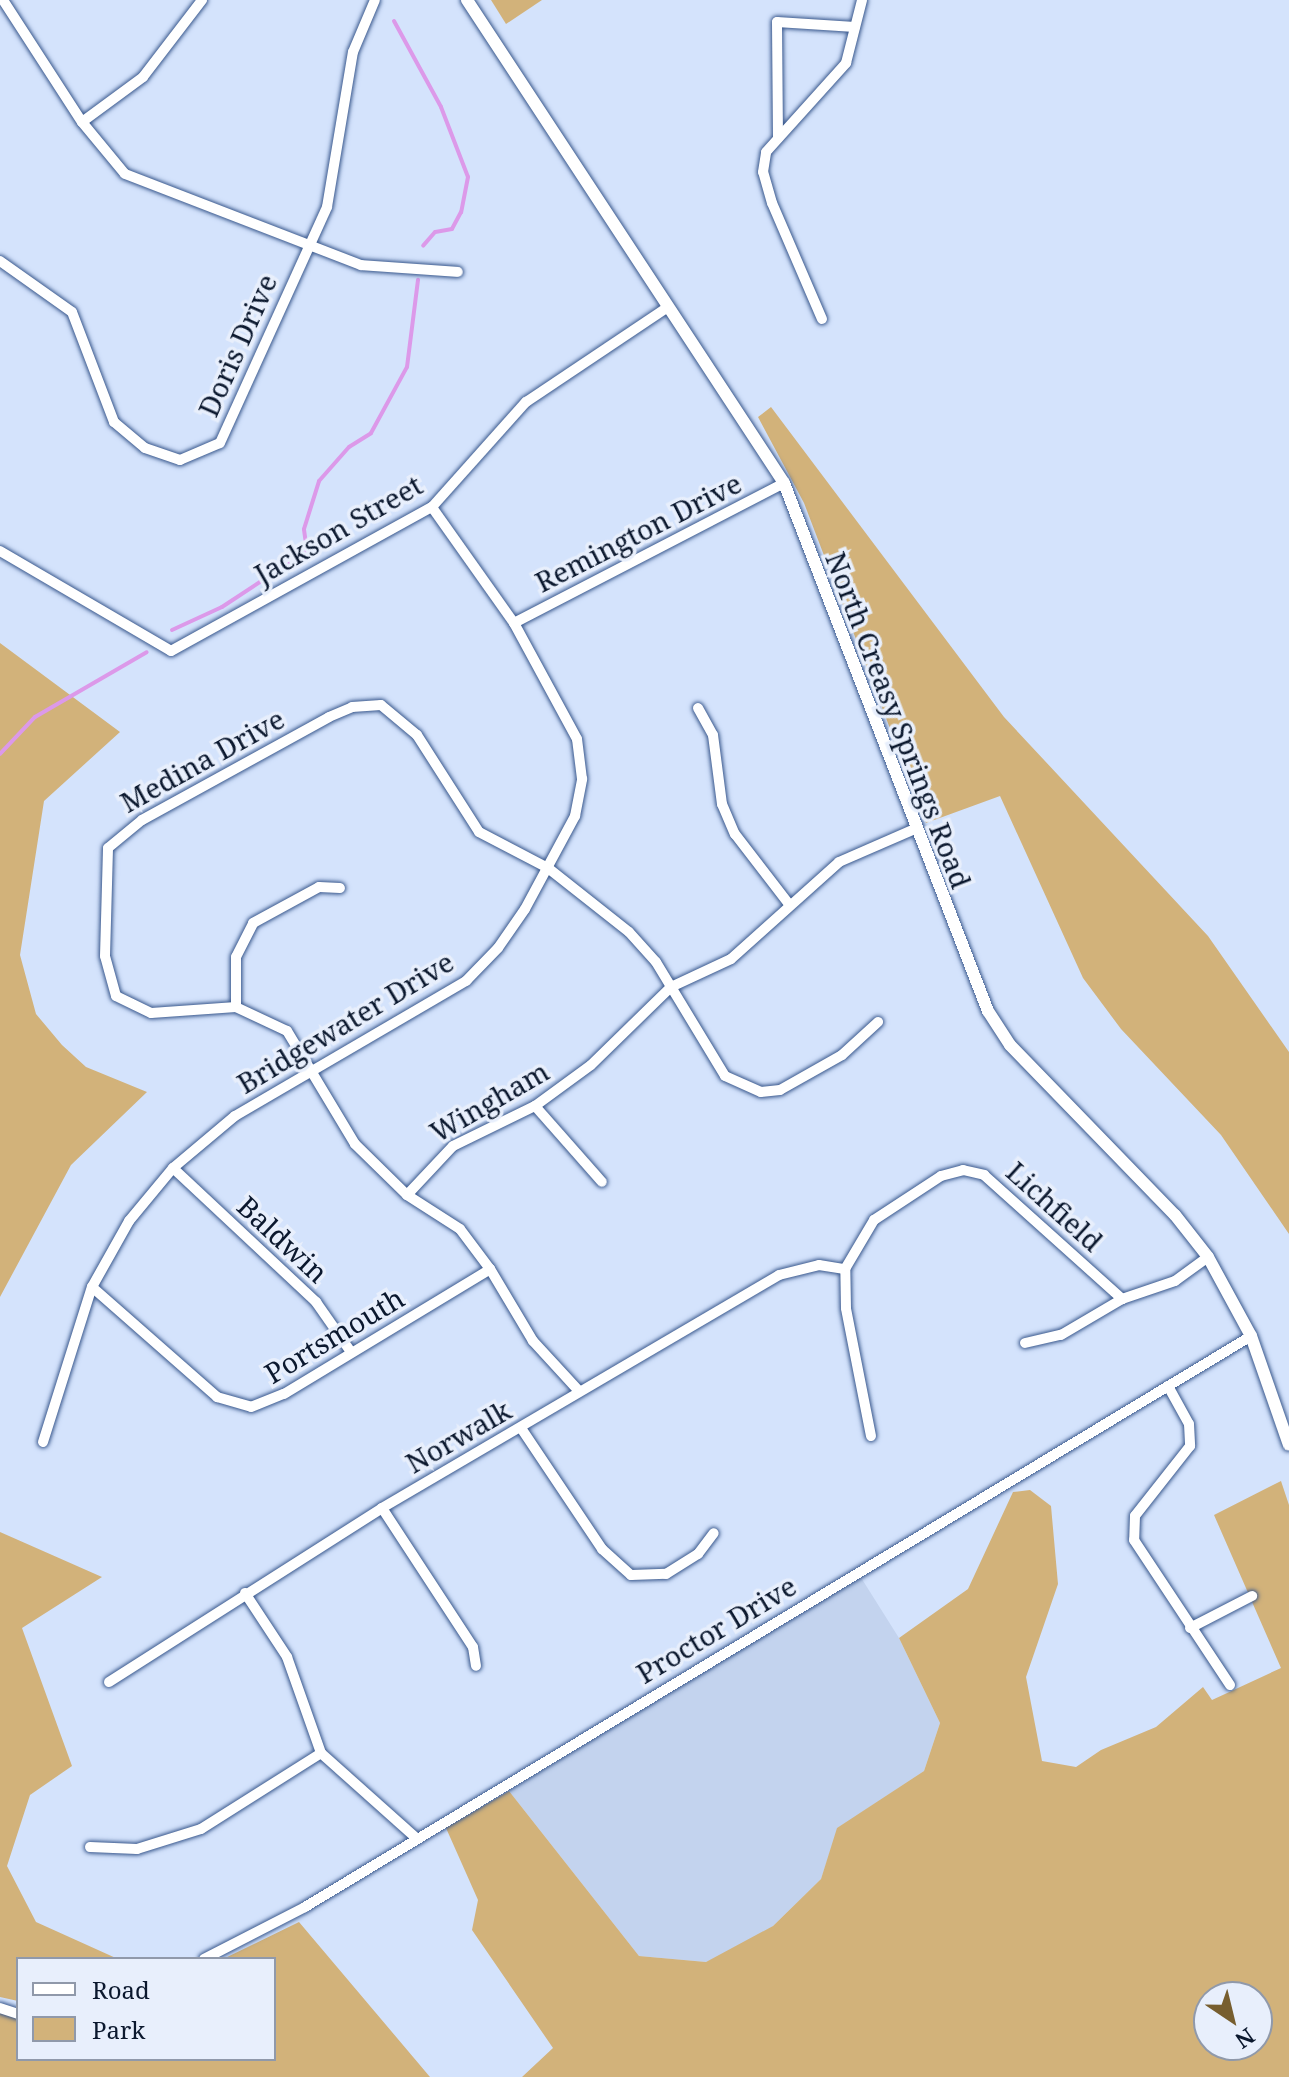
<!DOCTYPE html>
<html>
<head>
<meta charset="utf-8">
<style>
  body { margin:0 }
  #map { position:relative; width:1289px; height:2077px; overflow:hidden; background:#d4e3fc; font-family:"Noto Serif",serif }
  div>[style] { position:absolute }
  .built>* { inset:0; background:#c3d3ee }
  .green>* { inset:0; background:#d2b27a }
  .stream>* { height:4px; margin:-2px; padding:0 2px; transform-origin:2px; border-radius:2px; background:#dc99e9 }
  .roads { filter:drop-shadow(0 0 2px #39588d) drop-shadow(0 0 2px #39588d) }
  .minor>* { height:10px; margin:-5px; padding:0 5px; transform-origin:5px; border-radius:5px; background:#fff }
  .tertiary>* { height:12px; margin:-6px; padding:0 6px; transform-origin:6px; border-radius:6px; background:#fff }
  span { translate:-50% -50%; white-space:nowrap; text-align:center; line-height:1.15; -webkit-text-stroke:7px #e8effc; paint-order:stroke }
  .street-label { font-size:28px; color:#0b182e }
  .legend { position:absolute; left:16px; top:1957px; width:260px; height:104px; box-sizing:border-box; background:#e8effc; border:2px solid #9099aa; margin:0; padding:10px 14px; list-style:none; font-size:24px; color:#0b182e }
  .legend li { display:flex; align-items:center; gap:16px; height:40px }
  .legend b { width:40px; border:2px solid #9099aa }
  .north { position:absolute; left:1193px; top:1981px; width:80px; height:80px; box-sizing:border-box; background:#e8effc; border:2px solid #9099aa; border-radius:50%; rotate:145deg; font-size:22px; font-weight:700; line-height:32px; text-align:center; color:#0b182e }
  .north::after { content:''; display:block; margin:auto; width:28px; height:36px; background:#775e2f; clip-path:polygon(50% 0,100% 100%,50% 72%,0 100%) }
</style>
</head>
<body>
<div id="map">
  <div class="built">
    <div style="clip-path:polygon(860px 1576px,899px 1638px,940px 1723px,924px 1771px,838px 1828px,821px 1879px,773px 1926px,744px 1946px,706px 1962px,639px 1956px,509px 1791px)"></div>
  </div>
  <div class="green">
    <div style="clip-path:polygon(491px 0,542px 0,506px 24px)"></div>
    <div style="clip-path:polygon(771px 407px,1004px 717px,1208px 936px,1289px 1052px,1289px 1234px,1221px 1135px,1121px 1029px,1083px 978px,1000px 796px,926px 823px,804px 503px,758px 417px)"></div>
    <div style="clip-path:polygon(0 643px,120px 732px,44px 801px,20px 955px,36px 1014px,62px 1045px,86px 1067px,147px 1092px,71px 1165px,0 1297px)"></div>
    <div style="clip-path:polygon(evenodd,1281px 1481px,1289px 1505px,1289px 2077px,522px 2077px,553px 2048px,472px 1930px,478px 1900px,446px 1828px,509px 1791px,639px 1956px,706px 1962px,773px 1926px,821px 1879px,837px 1828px,924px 1771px,940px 1723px,899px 1638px,968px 1589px,1013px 1492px,1030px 1490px,1051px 1506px,1058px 1584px,1026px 1677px,1042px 1761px,1076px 1767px,1101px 1750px,1156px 1727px,1203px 1687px,1212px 1700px,1281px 1668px,1214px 1515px,1281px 1481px,1209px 1997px,1257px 1997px,1257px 2045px,1209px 2045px,1209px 1997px)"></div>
    <div style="clip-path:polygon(0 1532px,102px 1577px,22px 1628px,72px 1766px,30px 1795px,7px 1866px,36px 1922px,118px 1959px,18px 1959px,18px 2001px,0 1997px)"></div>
    <div style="clip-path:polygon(299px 1922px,430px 2077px,0 2077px,0 2009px,18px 2014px,18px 2059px,274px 2059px,274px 1959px,223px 1959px)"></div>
  </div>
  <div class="stream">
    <div style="left:394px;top:21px;width:98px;rotate:61.3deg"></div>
    <div style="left:441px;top:107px;width:75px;rotate:68.9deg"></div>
    <div style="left:468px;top:177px;width:36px;rotate:101deg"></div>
    <div style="left:461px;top:212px;width:19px;rotate:118deg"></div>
    <div style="left:452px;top:229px;width:17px;rotate:170deg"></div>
    <div style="left:435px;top:232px;width:18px;rotate:131deg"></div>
    <div style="left:172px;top:630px;width:55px;rotate:-24.7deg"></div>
    <div style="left:222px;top:607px;width:102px;rotate:-33.4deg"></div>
    <div style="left:307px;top:551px;width:22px;rotate:-98deg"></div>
    <div style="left:304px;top:529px;width:50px;rotate:-72.6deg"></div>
    <div style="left:319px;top:481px;width:45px;rotate:-48.6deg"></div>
    <div style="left:349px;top:447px;width:26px;rotate:-32deg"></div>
    <div style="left:371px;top:433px;width:75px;rotate:-61.4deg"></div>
    <div style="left:407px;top:367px;width:88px;rotate:-82.8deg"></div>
    <div style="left:0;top:754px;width:51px;rotate:-46.6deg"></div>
    <div style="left:35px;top:717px;width:129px;rotate:-30.1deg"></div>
  </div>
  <div class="roads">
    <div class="minor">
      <div style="left:3px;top:0;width:145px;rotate:57.1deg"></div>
      <div style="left:82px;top:122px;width:67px;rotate:50.4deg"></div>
      <div style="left:125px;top:174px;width:253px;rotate:21.1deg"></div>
      <div style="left:361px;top:265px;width:97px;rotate:4.1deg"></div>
      <div style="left:82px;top:122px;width:76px;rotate:-36.4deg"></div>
      <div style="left:143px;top:77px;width:97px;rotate:-52.5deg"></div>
      <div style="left:778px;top:138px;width:116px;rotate:-90.5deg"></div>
      <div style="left:777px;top:22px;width:78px;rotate:3.7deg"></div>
      <div style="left:0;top:261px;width:88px;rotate:35.3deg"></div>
      <div style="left:72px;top:312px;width:118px;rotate:69.1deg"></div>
      <div style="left:114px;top:422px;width:40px;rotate:40deg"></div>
      <div style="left:145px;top:448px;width:37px;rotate:19deg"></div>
      <div style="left:180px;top:460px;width:43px;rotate:-23deg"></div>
      <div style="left:220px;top:443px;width:259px;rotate:-65.6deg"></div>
      <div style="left:327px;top:207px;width:157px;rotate:-80.5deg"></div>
      <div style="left:353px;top:52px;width:56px;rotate:-67.1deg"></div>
      <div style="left:822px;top:319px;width:126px;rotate:-113.3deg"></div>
      <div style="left:772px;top:203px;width:32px;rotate:-106deg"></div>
      <div style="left:763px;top:172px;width:20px;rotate:-81deg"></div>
      <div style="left:766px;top:152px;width:120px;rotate:-48deg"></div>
      <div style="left:846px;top:63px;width:65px;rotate:-75.7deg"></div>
      <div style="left:0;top:551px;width:198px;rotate:30.3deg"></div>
      <div style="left:171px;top:651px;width:298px;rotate:-28.9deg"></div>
      <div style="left:432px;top:507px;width:141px;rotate:-48.2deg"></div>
      <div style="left:526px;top:402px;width:171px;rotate:-33.8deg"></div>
      <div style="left:514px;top:623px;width:304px;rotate:-27.4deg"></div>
      <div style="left:698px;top:708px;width:31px;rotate:61deg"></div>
      <div style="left:713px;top:735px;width:70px;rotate:82.6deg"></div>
      <div style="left:722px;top:804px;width:33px;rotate:67deg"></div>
      <div style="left:735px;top:834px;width:88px;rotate:52.4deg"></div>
      <div style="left:236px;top:1007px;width:50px;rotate:-90deg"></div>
      <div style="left:236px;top:957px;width:38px;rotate:-63deg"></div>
      <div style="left:253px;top:923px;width:75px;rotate:-28.6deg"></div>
      <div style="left:319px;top:887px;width:21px;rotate:3deg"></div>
      <div style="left:535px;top:1106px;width:101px;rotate:48.6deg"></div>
      <div style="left:173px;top:1168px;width:196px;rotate:43.1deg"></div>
      <div style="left:316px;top:1302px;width:61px;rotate:55deg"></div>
      <div style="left:407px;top:1195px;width:67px;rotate:-46.8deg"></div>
      <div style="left:453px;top:1146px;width:91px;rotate:-26deg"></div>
      <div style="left:535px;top:1106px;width:69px;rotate:-36.2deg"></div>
      <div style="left:591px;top:1065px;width:112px;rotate:-44.3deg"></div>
      <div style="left:671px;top:987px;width:66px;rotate:-25deg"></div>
      <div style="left:731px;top:959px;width:145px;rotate:-41.9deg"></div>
      <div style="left:839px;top:862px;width:83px;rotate:-23.5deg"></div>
      <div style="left:92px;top:1287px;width:167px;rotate:41.3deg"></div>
      <div style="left:217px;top:1397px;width:35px;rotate:16deg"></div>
      <div style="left:251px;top:1407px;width:35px;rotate:-22deg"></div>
      <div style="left:284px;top:1394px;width:241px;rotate:-31.2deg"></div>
      <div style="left:1025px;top:1343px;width:37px;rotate:-13deg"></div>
      <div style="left:1061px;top:1335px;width:71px;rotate:-30.5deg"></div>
      <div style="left:1122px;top:1299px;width:56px;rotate:-18.8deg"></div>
      <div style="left:1175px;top:1281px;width:41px;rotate:-36deg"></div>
      <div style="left:1168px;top:1386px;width:43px;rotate:61.1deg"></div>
      <div style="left:1189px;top:1424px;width:22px;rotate:87deg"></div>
      <div style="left:1190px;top:1446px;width:89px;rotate:128.2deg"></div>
      <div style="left:1135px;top:1516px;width:24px;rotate:92deg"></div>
      <div style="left:1134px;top:1540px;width:174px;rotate:56.5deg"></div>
      <div style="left:578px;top:1390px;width:67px;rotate:-132.6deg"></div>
      <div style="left:533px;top:1341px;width:84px;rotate:-120.8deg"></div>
      <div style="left:490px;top:1269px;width:50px;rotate:-126.9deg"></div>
      <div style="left:460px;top:1229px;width:63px;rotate:-147.3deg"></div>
      <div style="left:407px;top:1195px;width:73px;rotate:-135.6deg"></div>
      <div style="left:355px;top:1144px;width:132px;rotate:-121deg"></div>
      <div style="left:287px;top:1031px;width:56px;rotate:-154.8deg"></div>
      <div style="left:236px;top:1007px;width:85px;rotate:176deg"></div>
      <div style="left:151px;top:1013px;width:39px;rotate:-154deg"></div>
      <div style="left:116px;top:996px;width:41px;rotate:-105.4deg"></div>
      <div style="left:105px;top:956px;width:108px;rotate:-88.4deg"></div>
      <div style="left:108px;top:848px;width:44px;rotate:-39.5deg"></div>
      <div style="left:142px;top:820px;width:213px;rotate:-28.8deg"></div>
      <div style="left:329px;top:717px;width:25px;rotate:-23deg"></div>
      <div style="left:352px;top:707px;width:29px;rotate:-4deg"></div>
      <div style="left:381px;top:705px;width:47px;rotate:39.8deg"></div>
      <div style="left:417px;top:735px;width:115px;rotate:57.4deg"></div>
      <div style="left:479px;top:832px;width:78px;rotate:27.6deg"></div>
      <div style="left:548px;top:868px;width:103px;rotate:38.3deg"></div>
      <div style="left:629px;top:932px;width:40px;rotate:48deg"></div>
      <div style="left:656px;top:962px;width:133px;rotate:58.8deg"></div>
      <div style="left:725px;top:1076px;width:39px;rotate:24deg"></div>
      <div style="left:761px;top:1092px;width:19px;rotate:-6deg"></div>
      <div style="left:780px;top:1090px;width:71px;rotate:-29.4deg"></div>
      <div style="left:842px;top:1055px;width:49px;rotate:-42.5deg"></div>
      <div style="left:521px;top:1428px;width:146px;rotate:56.2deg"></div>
      <div style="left:602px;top:1549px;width:39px;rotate:42deg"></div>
      <div style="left:631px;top:1575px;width:35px;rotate:-2deg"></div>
      <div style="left:666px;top:1574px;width:38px;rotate:-32deg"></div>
      <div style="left:698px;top:1554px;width:26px;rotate:-53deg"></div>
      <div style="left:871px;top:1436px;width:130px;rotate:-101.1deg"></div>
      <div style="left:846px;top:1308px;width:39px;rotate:-91deg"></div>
      <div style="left:845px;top:1269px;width:57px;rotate:-59.4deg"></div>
      <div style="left:874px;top:1220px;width:80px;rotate:-33.3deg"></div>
      <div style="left:941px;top:1176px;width:23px;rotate:-15deg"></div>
      <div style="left:963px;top:1170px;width:22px;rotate:13deg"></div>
      <div style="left:984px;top:1175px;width:186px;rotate:41.9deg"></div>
      <div style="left:43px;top:1442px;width:163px;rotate:-72.5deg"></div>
      <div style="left:92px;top:1287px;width:76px;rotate:-60.7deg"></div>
      <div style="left:129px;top:1221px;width:69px;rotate:-50.3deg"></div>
      <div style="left:173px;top:1168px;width:81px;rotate:-40deg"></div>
      <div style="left:235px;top:1116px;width:268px;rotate:-30.3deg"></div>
      <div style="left:466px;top:981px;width:46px;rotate:-45.9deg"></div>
      <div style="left:498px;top:948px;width:47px;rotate:-55.3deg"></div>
      <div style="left:525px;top:909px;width:106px;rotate:-61.7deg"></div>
      <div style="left:575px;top:816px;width:38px;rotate:-79deg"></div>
      <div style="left:582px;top:779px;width:40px;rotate:-97.1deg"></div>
      <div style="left:577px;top:739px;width:132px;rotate:-118.5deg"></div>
      <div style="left:514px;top:623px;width:142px;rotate:-125.3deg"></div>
      <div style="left:382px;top:1508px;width:166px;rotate:56.8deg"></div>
      <div style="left:473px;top:1647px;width:19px;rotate:81deg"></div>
      <div style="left:245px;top:1593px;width:77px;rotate:56.7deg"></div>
      <div style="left:287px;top:1657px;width:102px;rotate:70.5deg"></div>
      <div style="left:321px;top:1753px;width:126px;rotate:41.8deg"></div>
      <div style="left:1190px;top:1628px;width:70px;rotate:-27.3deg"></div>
      <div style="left:109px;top:1682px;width:324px;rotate:-32.5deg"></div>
      <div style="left:382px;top:1508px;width:460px;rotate:-30.4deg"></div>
      <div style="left:779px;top:1275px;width:41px;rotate:-14deg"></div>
      <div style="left:819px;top:1265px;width:26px;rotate:9deg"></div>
      <div style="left:90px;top:1847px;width:47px;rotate:2.4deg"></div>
      <div style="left:137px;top:1849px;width:67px;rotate:-17.4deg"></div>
      <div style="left:201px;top:1829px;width:142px;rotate:-32.3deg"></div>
      <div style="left:204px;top:1959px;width:114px;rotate:-27.2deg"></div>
      <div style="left:305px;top:1907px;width:1105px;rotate:-31.11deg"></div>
      <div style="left:0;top:2008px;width:19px;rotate:18deg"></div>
    </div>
    <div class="tertiary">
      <div style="left:467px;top:0;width:578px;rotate:56.72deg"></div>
      <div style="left:784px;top:483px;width:566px;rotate:68.88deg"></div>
      <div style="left:988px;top:1011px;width:40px;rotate:57.1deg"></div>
      <div style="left:1010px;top:1045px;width:237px;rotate:45.9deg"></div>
      <div style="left:1175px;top:1215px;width:53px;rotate:51.8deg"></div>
      <div style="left:1208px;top:1257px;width:90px;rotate:61.4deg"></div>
      <div style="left:1251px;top:1336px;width:115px;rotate:70.8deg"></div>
    </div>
  </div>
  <div class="street-label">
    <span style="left:237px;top:345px;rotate:-66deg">Doris Drive</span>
    <span style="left:338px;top:529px;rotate:-30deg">Jackson Street</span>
    <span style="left:638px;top:532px;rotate:-27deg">Remington Drive</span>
    <span style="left:899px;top:720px;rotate:69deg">North Creasy Springs Road</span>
    <span style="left:202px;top:760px;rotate:-29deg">Medina Drive</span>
    <span style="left:345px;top:1022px;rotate:-31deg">Bridgewater Drive</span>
    <span style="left:489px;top:1101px;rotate:-30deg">Wingham</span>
    <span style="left:1055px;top:1206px;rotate:42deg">Lichfield</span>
    <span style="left:283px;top:1239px;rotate:43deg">Baldwin</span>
    <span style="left:334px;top:1335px;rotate:-31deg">Portsmouth</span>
    <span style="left:458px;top:1436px;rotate:-30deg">Norwalk</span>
    <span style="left:716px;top:1629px;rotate:-31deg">Proctor Drive</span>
  </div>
  <ul class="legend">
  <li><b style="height:10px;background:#fff"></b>Road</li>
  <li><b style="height:22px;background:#d2b27a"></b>Park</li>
  </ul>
  <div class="north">N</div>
</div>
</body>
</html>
